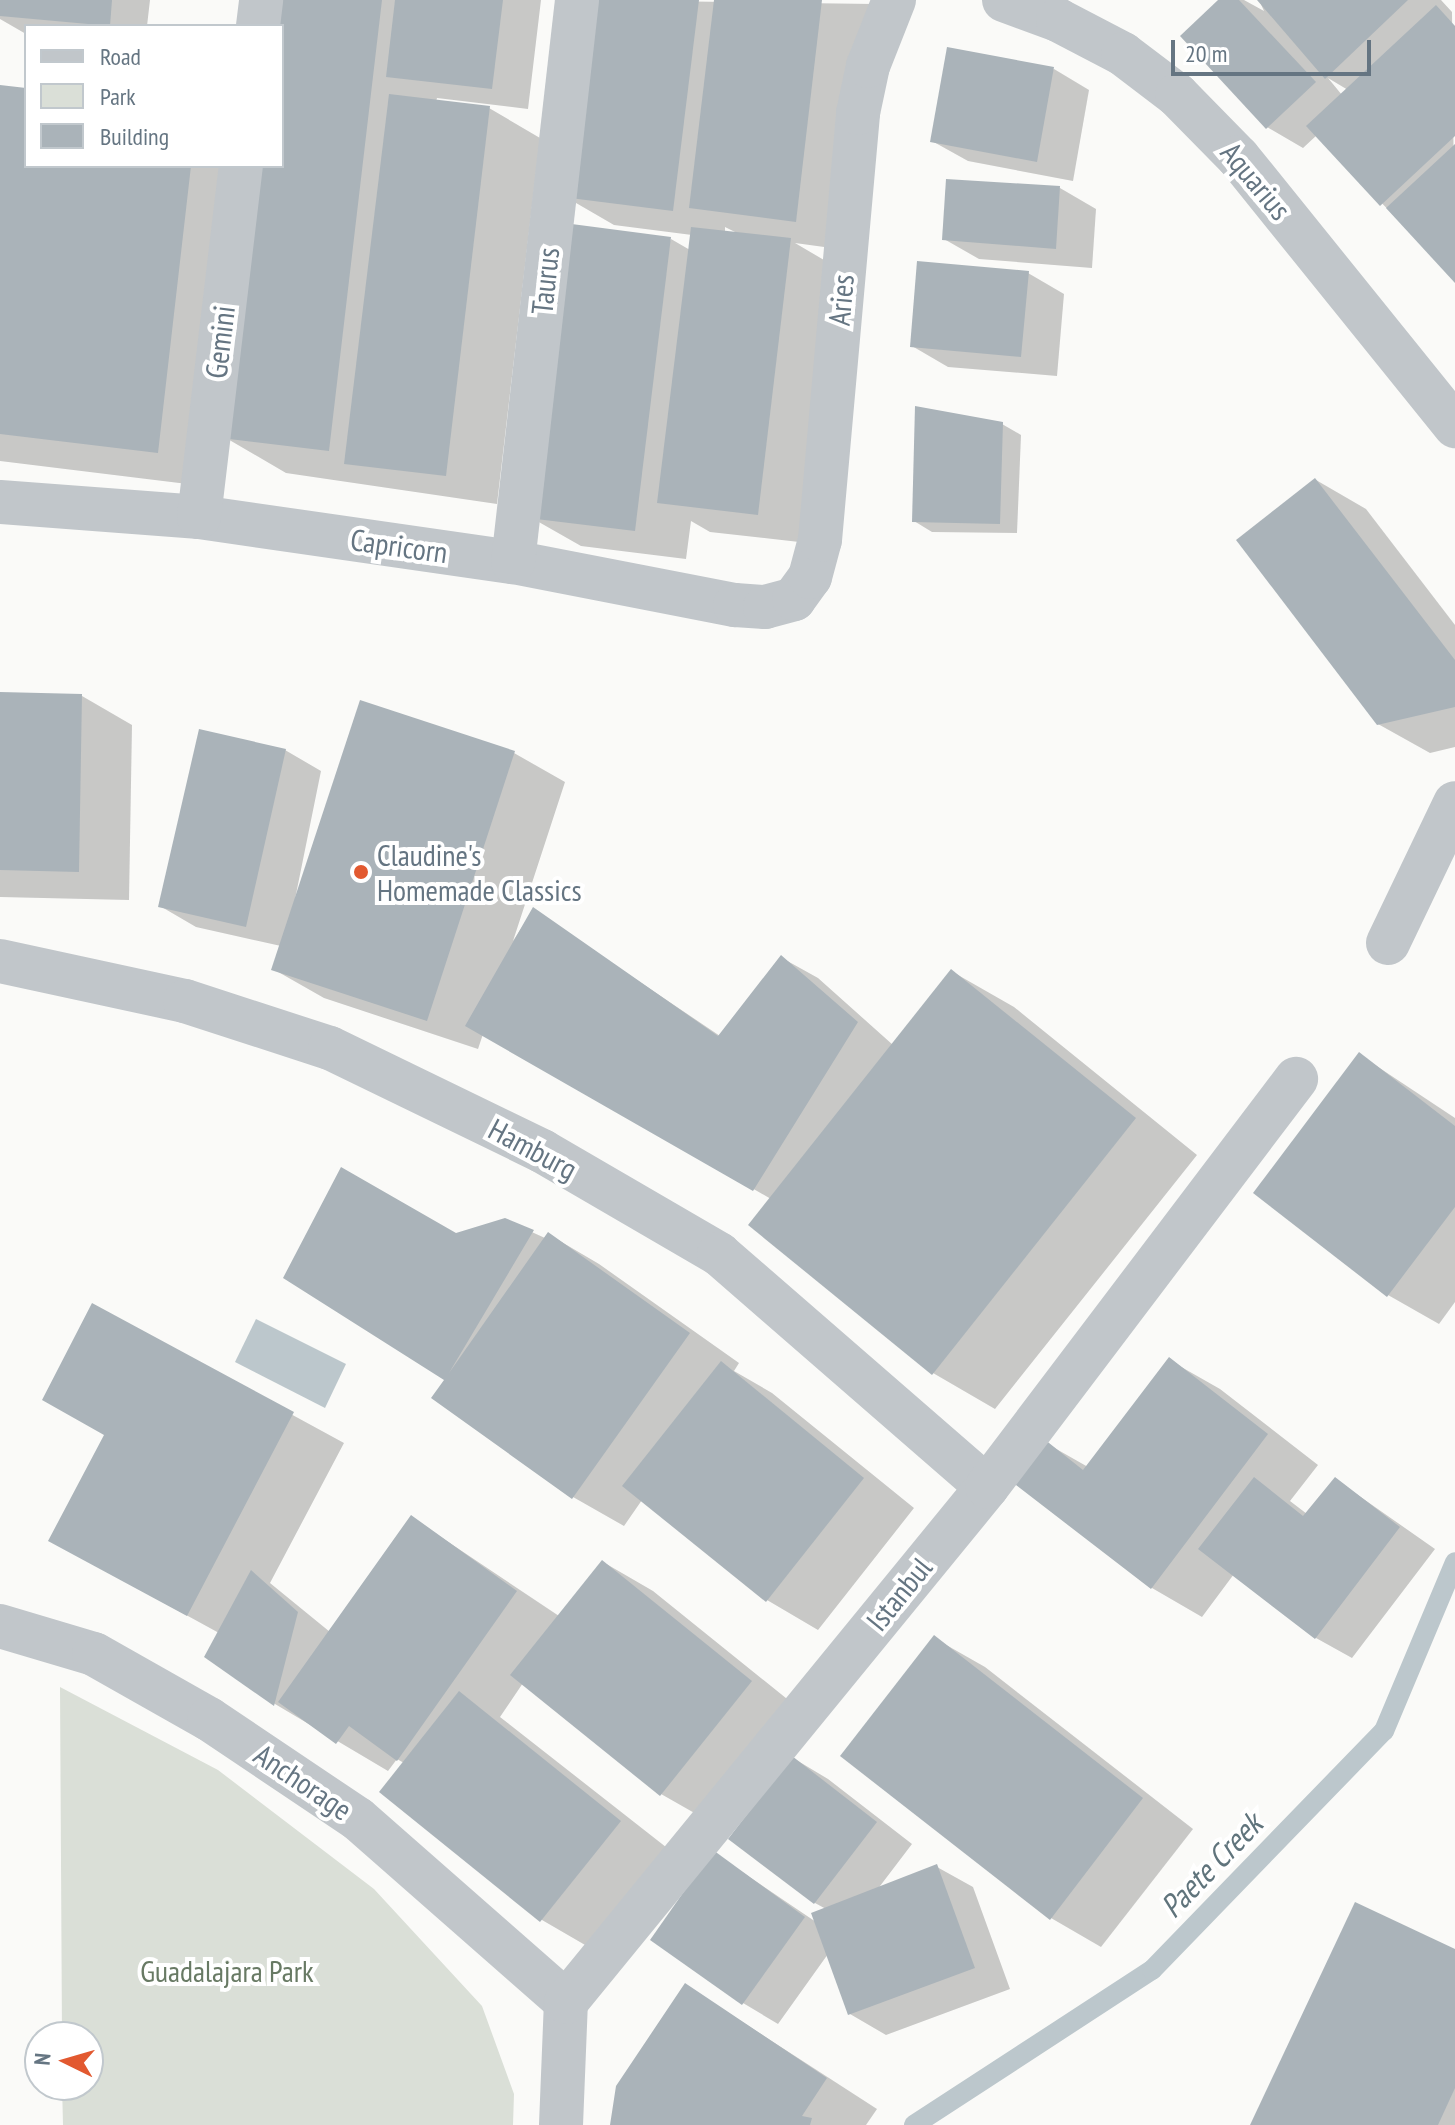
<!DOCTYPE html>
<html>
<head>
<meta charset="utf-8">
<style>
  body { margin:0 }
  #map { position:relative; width:1455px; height:2125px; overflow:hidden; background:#fafaf8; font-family:"PT Sans Narrow",sans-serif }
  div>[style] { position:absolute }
  .green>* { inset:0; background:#dadfd7 }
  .water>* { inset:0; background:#bcc7cc }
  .shadow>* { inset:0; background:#0003 }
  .stream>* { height:20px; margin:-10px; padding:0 10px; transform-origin:10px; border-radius:10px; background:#bcc7cc }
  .building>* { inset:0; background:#aab3b9 }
  .street>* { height:44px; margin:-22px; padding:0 22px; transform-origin:22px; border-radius:22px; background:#c1c6ca }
  .dots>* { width:22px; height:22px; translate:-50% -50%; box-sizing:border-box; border:4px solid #fff; border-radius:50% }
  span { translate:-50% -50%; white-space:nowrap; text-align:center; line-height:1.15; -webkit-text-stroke:8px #fff; paint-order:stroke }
  .street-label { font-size:30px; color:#657582 }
  .poi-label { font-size:30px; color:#657582 }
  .left { translate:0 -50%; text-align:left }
  .park-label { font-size:30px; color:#687a64 }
  .water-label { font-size:32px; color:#60747c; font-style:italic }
  .legend { position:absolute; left:24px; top:24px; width:260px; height:144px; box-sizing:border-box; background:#fff; border:2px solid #c1c8cd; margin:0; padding:10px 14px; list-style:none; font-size:24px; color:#657582 }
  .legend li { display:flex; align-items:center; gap:16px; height:40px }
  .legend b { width:40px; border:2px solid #c1c8cd }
  .north { position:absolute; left:24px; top:2021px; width:80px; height:80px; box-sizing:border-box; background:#fff; border:2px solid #c1c8cd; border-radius:50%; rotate:275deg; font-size:22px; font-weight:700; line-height:32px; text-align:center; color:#657582 }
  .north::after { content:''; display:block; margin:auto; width:28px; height:36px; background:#e25930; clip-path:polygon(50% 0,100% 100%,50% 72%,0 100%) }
  .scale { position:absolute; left:1171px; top:40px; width:200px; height:36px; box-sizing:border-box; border:4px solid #657582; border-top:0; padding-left:10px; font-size:24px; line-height:28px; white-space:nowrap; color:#657582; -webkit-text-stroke:6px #fff; paint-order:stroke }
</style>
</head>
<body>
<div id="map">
  <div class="green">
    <div style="clip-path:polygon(60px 1687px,218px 1770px,374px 1889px,482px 2006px,514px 2094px,513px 2125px,63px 2125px,62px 2085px,88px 2085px,88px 2037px,62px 2037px)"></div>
  </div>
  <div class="water">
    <div style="clip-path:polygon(256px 1319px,346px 1364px,325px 1408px,235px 1362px)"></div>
  </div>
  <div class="shadow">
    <div style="clip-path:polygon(0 0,150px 0,147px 26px,26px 26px,26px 34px,0 19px)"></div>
    <div style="clip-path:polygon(276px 0,541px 0,528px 109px,437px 98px,436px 102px,489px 108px,540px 138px,497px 504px,286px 473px,226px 438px,220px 488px,0 461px,0 87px,26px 90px,26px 166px,282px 166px,282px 26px)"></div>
    <div style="clip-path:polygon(evenodd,588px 0,875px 4px,846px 250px,795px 243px,841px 270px,808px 543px,710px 532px,691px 521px,686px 559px,581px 546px,530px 517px,671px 239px,690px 250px,692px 235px,614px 225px,564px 196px,588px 0,725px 227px,739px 234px,725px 233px,725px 227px)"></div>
    <div style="clip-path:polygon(evenodd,1221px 0,1244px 0,1264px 11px,1259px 0,1441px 0,1452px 12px,1455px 280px,1317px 135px,1303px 148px,1267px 127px,1221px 0,1328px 78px,1348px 90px,1342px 95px,1328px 78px)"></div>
    <div style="clip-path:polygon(1054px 69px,1089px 90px,1073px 181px,968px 161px,932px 141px)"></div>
    <div style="clip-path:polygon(1060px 188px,1096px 209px,1092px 268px,979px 259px,944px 239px)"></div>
    <div style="clip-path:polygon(1028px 273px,1064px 294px,1057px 376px,948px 367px,912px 346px)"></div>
    <div style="clip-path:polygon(1002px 424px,1021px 435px,1017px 533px,932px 532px,914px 521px)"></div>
    <div style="clip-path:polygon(1316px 480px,1366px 509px,1455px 625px,1455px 747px,1430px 753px,1378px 724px)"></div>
    <div style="clip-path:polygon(0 694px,82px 696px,132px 725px,129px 900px,0 897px)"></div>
    <div style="clip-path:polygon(361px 702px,514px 753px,565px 782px,513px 941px,533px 910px,720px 1036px,782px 958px,818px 978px,893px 1045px,951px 971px,1014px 1007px,1197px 1155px,995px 1409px,933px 1373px,771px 1199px,483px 1034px,478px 1049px,324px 998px,273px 969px,281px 946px,196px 927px,160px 906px,285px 750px,321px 771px,293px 909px)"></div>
    <div style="clip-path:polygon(1360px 1055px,1455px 1118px,1455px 1302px,1439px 1324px,1388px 1295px)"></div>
    <div style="clip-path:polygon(505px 1220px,545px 1238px,548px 1234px,599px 1264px,739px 1363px,734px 1371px,772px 1393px,914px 1508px,818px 1630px,767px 1600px,642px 1500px,624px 1526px,573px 1497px,446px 1380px,456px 1236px)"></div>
    <div style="clip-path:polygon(93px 1306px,344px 1443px,270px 1583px,330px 1632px,411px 1517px,559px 1616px,603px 1562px,653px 1591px,802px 1711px,712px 1823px,661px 1794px,523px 1683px,500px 1717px,671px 1851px,592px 1949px,542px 1920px,404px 1763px,397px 1759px,388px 1771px,275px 1704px,207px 1656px,219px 1633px,51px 1541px,106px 1435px)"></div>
    <div style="clip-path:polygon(1169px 1360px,1220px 1389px,1318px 1465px,1290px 1501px,1307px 1514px,1335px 1479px,1435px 1549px,1352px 1658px,1316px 1638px,1234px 1574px,1202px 1617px,1152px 1588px,1044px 1442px,1088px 1467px)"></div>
    <div style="clip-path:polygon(934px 1638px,985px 1667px,1193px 1829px,1101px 1947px,1051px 1918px)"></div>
    <div style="clip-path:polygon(793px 1758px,828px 1779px,912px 1844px,877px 1890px,937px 1867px,973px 1887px,1010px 1989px,886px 2035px,850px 2014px,828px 1954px,778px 2024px,743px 2003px,714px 1853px,816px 1922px,826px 1909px,815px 1903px)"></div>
    <div style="clip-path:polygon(1455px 1951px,1455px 2125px,1253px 2125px)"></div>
    <div style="clip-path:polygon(685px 1985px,877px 2109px,866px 2125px,612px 2125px)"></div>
  </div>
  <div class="stream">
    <div style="left:914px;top:2125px;width:284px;rotate:-33.1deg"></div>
    <div style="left:1152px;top:1970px;width:333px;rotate:-45.9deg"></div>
    <div style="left:1384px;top:1731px;width:183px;rotate:-67.2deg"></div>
  </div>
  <div class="building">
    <div style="clip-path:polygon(0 0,112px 0,110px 26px,0 16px)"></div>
    <div style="clip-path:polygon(274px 0,382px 0,329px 451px,221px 438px,254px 166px,282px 166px,282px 26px,271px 26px)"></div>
    <div style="clip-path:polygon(395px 0,503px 0,492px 89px,386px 77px)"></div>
    <div style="clip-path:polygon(586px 0,699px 0,673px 211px,562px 197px)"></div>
    <div style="clip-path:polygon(714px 0,822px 0,796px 222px,689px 208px)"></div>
    <div style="clip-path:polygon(1218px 0,1239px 0,1316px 82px,1266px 129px,1180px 36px)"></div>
    <div style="clip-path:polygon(1257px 0,1408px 0,1325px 79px)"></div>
    <div style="clip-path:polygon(1436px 5px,1455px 26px,1455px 136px,1380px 206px,1306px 126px)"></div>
    <div style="clip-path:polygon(947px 47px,1054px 67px,1037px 162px,930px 142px)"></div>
    <div style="clip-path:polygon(0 85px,26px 88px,26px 166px,191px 166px,158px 453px,0 434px)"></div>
    <div style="clip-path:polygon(389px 94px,490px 106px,446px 476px,344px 464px)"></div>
    <div style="clip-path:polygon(1455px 144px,1455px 283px,1386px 208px)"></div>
    <div style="clip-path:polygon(946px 179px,1060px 186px,1056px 249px,942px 240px)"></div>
    <div style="clip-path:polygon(564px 223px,671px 237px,635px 531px,528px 518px)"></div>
    <div style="clip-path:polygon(691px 227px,791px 238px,758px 515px,657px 503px)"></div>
    <div style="clip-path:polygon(917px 261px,1029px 271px,1021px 357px,910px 347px)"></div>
    <div style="clip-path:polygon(915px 406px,1003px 422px,1000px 524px,912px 522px)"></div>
    <div style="clip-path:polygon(1315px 478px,1455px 660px,1455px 707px,1377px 725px,1236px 540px)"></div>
    <div style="clip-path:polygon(0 692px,82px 694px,79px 872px,0 870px)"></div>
    <div style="clip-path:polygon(360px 700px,515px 751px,427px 1021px,271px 970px)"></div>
    <div style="clip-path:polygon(199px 729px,286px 749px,246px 927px,158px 907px)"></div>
    <div style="clip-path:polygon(533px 907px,718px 1036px,781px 955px,858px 1022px,753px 1191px,465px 1026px)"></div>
    <div style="clip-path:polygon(951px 969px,1136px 1118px,932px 1375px,748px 1225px)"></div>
    <div style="clip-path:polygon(1359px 1052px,1455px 1126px,1455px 1207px,1387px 1297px,1253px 1193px)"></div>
    <div style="clip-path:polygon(341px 1167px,456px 1233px,505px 1218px,534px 1230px,449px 1373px,548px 1232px,690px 1333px,572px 1499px,431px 1398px,444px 1380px,283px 1278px)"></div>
    <div style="clip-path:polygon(92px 1303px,294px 1412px,187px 1616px,48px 1541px,104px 1435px,42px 1400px)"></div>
    <div style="clip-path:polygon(1169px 1357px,1268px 1434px,1151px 1589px,1012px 1482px,1044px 1439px,1083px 1470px)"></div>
    <div style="clip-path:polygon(721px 1361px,864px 1478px,766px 1602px,622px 1486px)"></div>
    <div style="clip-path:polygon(1254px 1477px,1303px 1516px,1335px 1477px,1400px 1527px,1315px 1639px,1198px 1549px)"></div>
    <div style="clip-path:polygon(411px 1515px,517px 1591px,397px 1761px,349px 1726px,336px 1744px,278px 1702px)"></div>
    <div style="clip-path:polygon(602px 1560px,752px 1681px,660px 1796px,510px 1675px)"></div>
    <div style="clip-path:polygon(251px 1570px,298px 1612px,274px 1706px,204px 1657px)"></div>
    <div style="clip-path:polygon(934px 1635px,1143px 1798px,1050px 1920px,840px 1756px)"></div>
    <div style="clip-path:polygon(459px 1691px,621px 1821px,540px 1922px,379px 1792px)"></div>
    <div style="clip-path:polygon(792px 1756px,877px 1822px,814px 1904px,728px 1839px)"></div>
    <div style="clip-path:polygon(713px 1850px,805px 1917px,742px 2005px,650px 1940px)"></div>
    <div style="clip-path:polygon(937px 1864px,975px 1968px,848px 2015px,811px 1913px)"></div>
    <div style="clip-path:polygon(1355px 1902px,1455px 1949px,1455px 2088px,1438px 2125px,1250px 2125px)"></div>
    <div style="clip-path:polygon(685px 1983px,827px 2078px,802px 2116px,812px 2118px,810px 2125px,610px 2125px,616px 2086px)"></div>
  </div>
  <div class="street">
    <div style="left:1004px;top:0;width:58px;rotate:20.3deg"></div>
    <div style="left:1058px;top:20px;width:73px;rotate:27.6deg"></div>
    <div style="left:1123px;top:54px;width:68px;rotate:37.2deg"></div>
    <div style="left:1177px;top:95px;width:87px;rotate:45.5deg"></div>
    <div style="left:1238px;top:157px;width:346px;rotate:51.1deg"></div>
    <div style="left:258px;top:26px;width:26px;rotate:-83deg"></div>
    <div style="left:0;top:502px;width:200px;rotate:4.3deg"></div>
    <div style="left:199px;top:517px;width:317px;rotate:8.2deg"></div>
    <div style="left:513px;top:562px;width:226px;rotate:11deg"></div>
    <div style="left:735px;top:605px;width:30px;rotate:4deg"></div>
    <div style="left:765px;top:607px;width:30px;rotate:-15deg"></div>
    <div style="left:794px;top:599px;width:27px;rotate:-54deg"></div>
    <div style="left:810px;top:577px;width:38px;rotate:-75deg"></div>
    <div style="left:820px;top:540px;width:429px;rotate:-84.9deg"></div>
    <div style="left:858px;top:113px;width:48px;rotate:-78deg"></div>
    <div style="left:868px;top:66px;width:71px;rotate:-68.5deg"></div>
    <div style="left:199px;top:517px;width:354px;rotate:-83.2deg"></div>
    <div style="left:513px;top:562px;width:566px;rotate:-83.5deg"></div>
    <div style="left:1388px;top:943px;width:155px;rotate:-64.4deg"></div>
    <div style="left:0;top:961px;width:189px;rotate:12.2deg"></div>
    <div style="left:185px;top:1001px;width:152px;rotate:18deg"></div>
    <div style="left:330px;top:1048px;width:236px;rotate:25.9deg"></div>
    <div style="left:542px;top:1151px;width:205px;rotate:30.2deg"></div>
    <div style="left:719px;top:1254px;width:355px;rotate:41deg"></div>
    <div style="left:0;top:1626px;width:98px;rotate:16.6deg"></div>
    <div style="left:94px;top:1654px;width:132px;rotate:29.5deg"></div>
    <div style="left:209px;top:1719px;width:179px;rotate:33.9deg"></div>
    <div style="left:358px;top:1819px;width:277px;rotate:41.3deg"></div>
    <div style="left:561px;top:2125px;width:123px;rotate:-87.7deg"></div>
    <div style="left:566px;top:2002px;width:665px;rotate:-50.73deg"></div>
    <div style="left:987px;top:1487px;width:512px;rotate:-52.86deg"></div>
  </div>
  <div class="dots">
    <div style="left:361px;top:872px;background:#e25930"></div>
  </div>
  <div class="street-label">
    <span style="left:1256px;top:181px;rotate:50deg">Aquarius</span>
    <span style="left:545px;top:281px;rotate:-84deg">Taurus</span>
    <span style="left:841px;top:300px;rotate:-85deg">Aries</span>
    <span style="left:220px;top:342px;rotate:-83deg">Gemini</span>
    <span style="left:399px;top:546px;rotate:8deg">Capricorn</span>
    <span style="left:533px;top:1149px;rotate:28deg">Hamburg</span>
    <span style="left:899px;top:1594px;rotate:-51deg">Istanbul</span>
    <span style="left:303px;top:1782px;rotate:34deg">Anchorage</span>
  </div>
  <div class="poi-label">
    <span class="left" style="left:377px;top:872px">Claudine's<br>Homemade Classics</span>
  </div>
  <div class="park-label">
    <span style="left:227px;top:1971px">Guadalajara Park</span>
  </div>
  <div class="water-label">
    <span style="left:1211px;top:1865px;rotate:-46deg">Paete Creek</span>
  </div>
  <ul class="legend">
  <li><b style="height:10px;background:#c1c6ca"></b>Road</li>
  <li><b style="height:22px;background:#dadfd7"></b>Park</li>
  <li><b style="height:22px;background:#aab3b9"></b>Building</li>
  </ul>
  <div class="north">N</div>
  <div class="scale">20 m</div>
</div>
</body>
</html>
